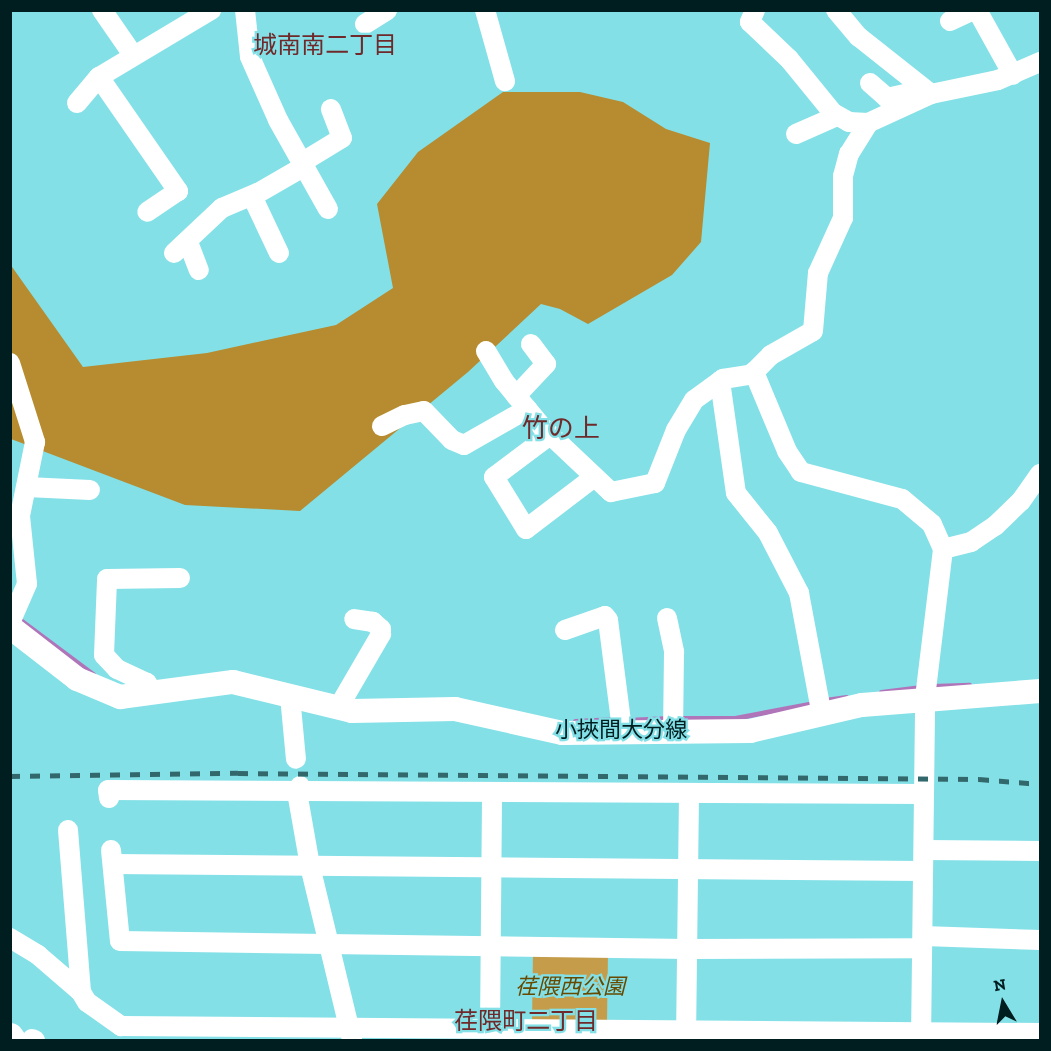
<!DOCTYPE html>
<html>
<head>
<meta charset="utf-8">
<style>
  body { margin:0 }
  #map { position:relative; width:1051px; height:1051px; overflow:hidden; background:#83e0e7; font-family:"Zilla Slab","Noto Sans JP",serif }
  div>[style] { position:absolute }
  .green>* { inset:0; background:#c59c4a }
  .forest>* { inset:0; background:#b78b2f }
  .stream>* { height:4.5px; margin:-2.25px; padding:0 2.25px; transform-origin:2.25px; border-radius:2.25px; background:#b075b9 }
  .minor>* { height:20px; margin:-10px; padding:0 10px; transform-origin:10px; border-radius:10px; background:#fff }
  .major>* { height:24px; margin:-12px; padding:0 12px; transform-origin:12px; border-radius:12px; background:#fff }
  .highway>* { height:28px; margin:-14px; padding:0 14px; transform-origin:14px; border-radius:14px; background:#fff }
  .rail>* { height:4.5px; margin-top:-2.25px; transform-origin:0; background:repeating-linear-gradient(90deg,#32686c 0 10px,transparent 0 20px) }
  span { translate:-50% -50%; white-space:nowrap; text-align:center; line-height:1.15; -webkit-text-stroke:4.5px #83e0e7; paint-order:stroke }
  .street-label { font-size:22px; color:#001d1f }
  .park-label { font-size:22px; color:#674a00; font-style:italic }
  .neighbourhood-label { font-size:24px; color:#6f292a }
  .quarter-label { font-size:26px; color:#6f292a }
  .frame { position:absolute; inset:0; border:12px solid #001d1f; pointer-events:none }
  .north { position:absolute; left:973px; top:973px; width:60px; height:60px; -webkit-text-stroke:4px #83e0e7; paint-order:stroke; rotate:350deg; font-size:16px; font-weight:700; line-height:24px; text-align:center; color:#001d1f }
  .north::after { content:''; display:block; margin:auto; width:21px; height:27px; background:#001d1f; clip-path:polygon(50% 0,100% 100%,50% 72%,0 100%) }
</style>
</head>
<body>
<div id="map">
  <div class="green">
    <div style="clip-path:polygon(533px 952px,608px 953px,607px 1023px,532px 1022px)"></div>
  </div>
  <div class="forest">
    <div style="clip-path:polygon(503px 92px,580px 92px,623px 102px,666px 129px,710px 143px,701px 242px,672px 275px,588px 324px,560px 309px,541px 304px,468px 372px,300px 511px,185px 505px,11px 439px,10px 264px,83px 367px,207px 353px,336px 325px,393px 288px,377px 204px,418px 152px)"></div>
  </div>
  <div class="stream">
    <div style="left:18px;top:618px;width:94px;rotate:36.7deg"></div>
    <div style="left:932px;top:686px;width:37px;rotate:-2deg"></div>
    <div style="left:881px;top:692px;width:40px;rotate:-7.1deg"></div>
    <div style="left:825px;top:700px;width:21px;rotate:-8deg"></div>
    <div style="left:677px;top:718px;width:58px"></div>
    <div style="left:735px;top:718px;width:80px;rotate:-10.8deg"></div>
    <div style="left:626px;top:720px;width:43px;rotate:-2.7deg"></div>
    <div style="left:575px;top:721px;width:40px;rotate:-2.9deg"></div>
  </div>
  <div class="minor">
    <div style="left:102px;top:10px;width:55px;rotate:55.4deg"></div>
    <div style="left:245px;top:10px;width:47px;rotate:83.9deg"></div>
    <div style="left:250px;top:57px;width:69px;rotate:66deg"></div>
    <div style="left:278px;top:120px;width:102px;rotate:60.7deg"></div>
    <div style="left:485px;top:10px;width:74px;rotate:74.3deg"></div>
    <div style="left:755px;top:10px;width:13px;rotate:113deg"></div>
    <div style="left:750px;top:22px;width:54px;rotate:43.5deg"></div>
    <div style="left:789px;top:59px;width:70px;rotate:50.8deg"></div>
    <div style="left:833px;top:113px;width:18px;rotate:29deg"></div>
    <div style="left:849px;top:122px;width:19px;rotate:3deg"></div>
    <div style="left:836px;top:10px;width:35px;rotate:50deg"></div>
    <div style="left:859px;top:37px;width:92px;rotate:38.4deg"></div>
    <div style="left:977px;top:10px;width:74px;rotate:61deg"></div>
    <div style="left:950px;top:21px;width:26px;rotate:-25deg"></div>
    <div style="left:365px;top:24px;width:26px;rotate:-32deg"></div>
    <div style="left:99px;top:77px;width:139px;rotate:55.3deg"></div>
    <div style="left:178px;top:191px;width:37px;rotate:146deg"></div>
    <div style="left:870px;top:83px;width:23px;rotate:41deg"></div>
    <div style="left:887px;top:98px;width:26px;rotate:-13deg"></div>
    <div style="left:77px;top:103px;width:34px;rotate:-50deg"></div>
    <div style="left:99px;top:77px;width:131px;rotate:-30.9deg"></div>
    <div style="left:796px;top:134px;width:45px;rotate:-23.7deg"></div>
    <div style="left:301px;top:163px;width:48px;rotate:-31.4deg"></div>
    <div style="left:342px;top:138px;width:31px;rotate:-111deg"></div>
    <div style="left:252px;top:196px;width:63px;rotate:64.7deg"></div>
    <div style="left:188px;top:242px;width:30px;rotate:69deg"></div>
    <div style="left:174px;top:253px;width:66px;rotate:-43.2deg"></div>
    <div style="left:222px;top:208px;width:39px;rotate:-23deg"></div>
    <div style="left:258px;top:193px;width:52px;rotate:-30deg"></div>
    <div style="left:486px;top:351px;width:35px;rotate:59deg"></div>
    <div style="left:504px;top:381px;width:60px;rotate:50.4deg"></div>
    <div style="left:542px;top:427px;width:95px;rotate:43.3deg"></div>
    <div style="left:611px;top:492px;width:45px;rotate:-11.6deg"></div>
    <div style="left:655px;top:483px;width:57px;rotate:-68.4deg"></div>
    <div style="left:676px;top:430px;width:35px;rotate:-59deg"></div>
    <div style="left:694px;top:400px;width:36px;rotate:-36deg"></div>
    <div style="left:723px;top:379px;width:31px;rotate:-9deg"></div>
    <div style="left:10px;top:363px;width:83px;rotate:72.4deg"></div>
    <div style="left:35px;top:442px;width:76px;rotate:101.5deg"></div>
    <div style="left:20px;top:516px;width:68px;rotate:84.1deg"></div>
    <div style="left:27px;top:584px;width:43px;rotate:113.6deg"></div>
    <div style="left:720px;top:381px;width:113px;rotate:81.9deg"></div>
    <div style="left:736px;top:493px;width:51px;rotate:51.3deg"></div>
    <div style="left:768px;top:533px;width:68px;rotate:62.7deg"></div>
    <div style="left:799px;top:593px;width:120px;rotate:79.4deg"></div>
    <div style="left:516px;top:396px;width:44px;rotate:-46.8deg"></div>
    <div style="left:546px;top:364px;width:25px;rotate:-127deg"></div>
    <div style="left:382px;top:426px;width:25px;rotate:-26deg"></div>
    <div style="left:405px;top:415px;width:19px;rotate:-12deg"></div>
    <div style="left:424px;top:411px;width:40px;rotate:46deg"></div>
    <div style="left:452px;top:440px;width:13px;rotate:23deg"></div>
    <div style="left:464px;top:445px;width:73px;rotate:-29.7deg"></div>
    <div style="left:550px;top:435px;width:70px;rotate:143.1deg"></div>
    <div style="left:494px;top:477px;width:61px;rotate:58.4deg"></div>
    <div style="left:526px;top:529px;width:84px;rotate:-37.3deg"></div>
    <div style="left:27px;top:487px;width:63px;rotate:2.7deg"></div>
    <div style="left:943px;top:549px;width:29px;rotate:-14deg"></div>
    <div style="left:971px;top:542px;width:29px;rotate:-34deg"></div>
    <div style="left:995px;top:526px;width:36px;rotate:-44deg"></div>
    <div style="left:1021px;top:501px;width:33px;rotate:-55deg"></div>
    <div style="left:667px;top:618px;width:35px;rotate:78deg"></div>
    <div style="left:674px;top:652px;width:79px;rotate:90.7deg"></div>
    <div style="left:565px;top:630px;width:42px;rotate:-19.3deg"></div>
    <div style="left:605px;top:616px;width:5px;rotate:53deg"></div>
    <div style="left:608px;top:620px;width:111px;rotate:82.7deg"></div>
    <div style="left:151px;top:694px;width:12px;rotate:-110deg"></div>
    <div style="left:147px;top:683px;width:33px;rotate:-155deg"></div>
    <div style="left:117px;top:669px;width:19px;rotate:-133deg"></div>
    <div style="left:104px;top:655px;width:76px;rotate:-87.7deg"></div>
    <div style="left:107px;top:579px;width:73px;rotate:-0.8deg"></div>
    <div style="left:290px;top:696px;width:63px;rotate:84.6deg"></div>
    <div style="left:338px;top:708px;width:86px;rotate:-59.8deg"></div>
    <div style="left:381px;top:634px;width:5px;rotate:-90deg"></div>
    <div style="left:381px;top:629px;width:11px;rotate:-139deg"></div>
    <div style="left:373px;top:622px;width:19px;rotate:-171deg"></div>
    <div style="left:300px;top:786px;width:7px;rotate:117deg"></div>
    <div style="left:297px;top:792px;width:75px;rotate:80deg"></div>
    <div style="left:310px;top:866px;width:179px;rotate:76.4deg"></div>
    <div style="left:109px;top:798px;width:8px;rotate:-97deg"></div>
    <div style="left:108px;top:790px;width:816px;rotate:0.28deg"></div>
    <div style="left:68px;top:830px;width:163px;rotate:85.4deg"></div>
    <div style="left:81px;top:992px;width:12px;rotate:59deg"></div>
    <div style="left:87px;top:1002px;width:42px;rotate:35.2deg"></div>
    <div style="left:121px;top:1026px;width:919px;rotate:0.44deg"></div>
    <div style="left:111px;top:850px;width:91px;rotate:84.4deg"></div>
    <div style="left:120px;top:941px;width:567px;rotate:0.81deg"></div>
    <div style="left:687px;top:949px;width:235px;rotate:-0.2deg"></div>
    <div style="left:924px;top:850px;width:116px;rotate:0.5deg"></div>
    <div style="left:113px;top:864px;width:810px;rotate:0.5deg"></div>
    <div style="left:923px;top:936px;width:117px;rotate:2deg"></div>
    <div style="left:10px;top:938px;width:33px;rotate:31deg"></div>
    <div style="left:38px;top:955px;width:57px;rotate:40.7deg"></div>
    <div style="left:490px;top:1028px;width:234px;rotate:-89.5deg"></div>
    <div style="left:32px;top:1039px;width:3px;rotate:18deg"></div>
    <div style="left:686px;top:1040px;width:244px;rotate:-89.3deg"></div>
    <div style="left:921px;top:1040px;width:342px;rotate:-89.3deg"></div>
    <div style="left:925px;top:698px;width:150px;rotate:-83.1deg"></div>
    <div style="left:943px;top:549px;width:27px;rotate:-114deg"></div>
    <div style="left:932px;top:524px;width:39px;rotate:-140deg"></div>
    <div style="left:902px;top:499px;width:105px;rotate:-165deg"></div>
    <div style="left:801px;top:472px;width:25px;rotate:-124deg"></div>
    <div style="left:787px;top:451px;width:86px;rotate:-112.7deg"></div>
    <div style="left:754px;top:372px;width:24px;rotate:-45deg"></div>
    <div style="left:771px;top:355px;width:48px;rotate:-29.7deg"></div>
    <div style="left:813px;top:331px;width:58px;rotate:-85.1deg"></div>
    <div style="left:818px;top:273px;width:60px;rotate:-65.6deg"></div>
    <div style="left:843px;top:218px;width:42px;rotate:-90deg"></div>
    <div style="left:843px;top:176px;width:23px;rotate:-75deg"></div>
    <div style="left:849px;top:154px;width:36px;rotate:-58deg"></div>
    <div style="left:868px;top:123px;width:69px;rotate:-24.7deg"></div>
    <div style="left:931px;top:94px;width:68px;rotate:-11.8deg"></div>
    <div style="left:998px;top:80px;width:46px;rotate:-23.2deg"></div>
  </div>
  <div class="major">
    <div style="left:10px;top:627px;width:85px;rotate:37.8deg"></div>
    <div style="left:77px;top:679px;width:47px;rotate:22.7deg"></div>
    <div style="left:120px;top:697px;width:114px;rotate:-7.6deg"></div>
    <div style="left:233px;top:682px;width:122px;rotate:13.7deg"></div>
    <div style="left:352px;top:711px;width:103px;rotate:-1.1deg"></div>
    <div style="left:455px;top:709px;width:110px;rotate:12.6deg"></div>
    <div style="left:562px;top:733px;width:188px;rotate:-0.6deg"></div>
    <div style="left:750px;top:731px;width:115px;rotate:-13.1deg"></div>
    <div style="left:862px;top:705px;width:179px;rotate:-4.5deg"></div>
  </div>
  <div class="highway">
    <div style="left:10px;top:1037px;width:4px;rotate:56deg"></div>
  </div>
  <div class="rail">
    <div style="left:10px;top:776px;width:228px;rotate:-0.8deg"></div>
    <div style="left:238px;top:773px;width:741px;rotate:0.46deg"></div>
    <div style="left:979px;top:779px;width:61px;rotate:4.7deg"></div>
  </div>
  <div class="street-label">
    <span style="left:621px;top:730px">小挾間大分線</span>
  </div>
  <div class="park-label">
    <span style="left:570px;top:987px">荏隈西公園</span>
  </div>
  <div class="neighbourhood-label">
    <span style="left:325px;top:45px">城南南二丁目</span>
    <span style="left:526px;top:1021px">荏隈町二丁目</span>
  </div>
  <div class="quarter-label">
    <span style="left:561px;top:429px">竹の上</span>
  </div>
  <div class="frame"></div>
  <div class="north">N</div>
</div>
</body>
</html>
